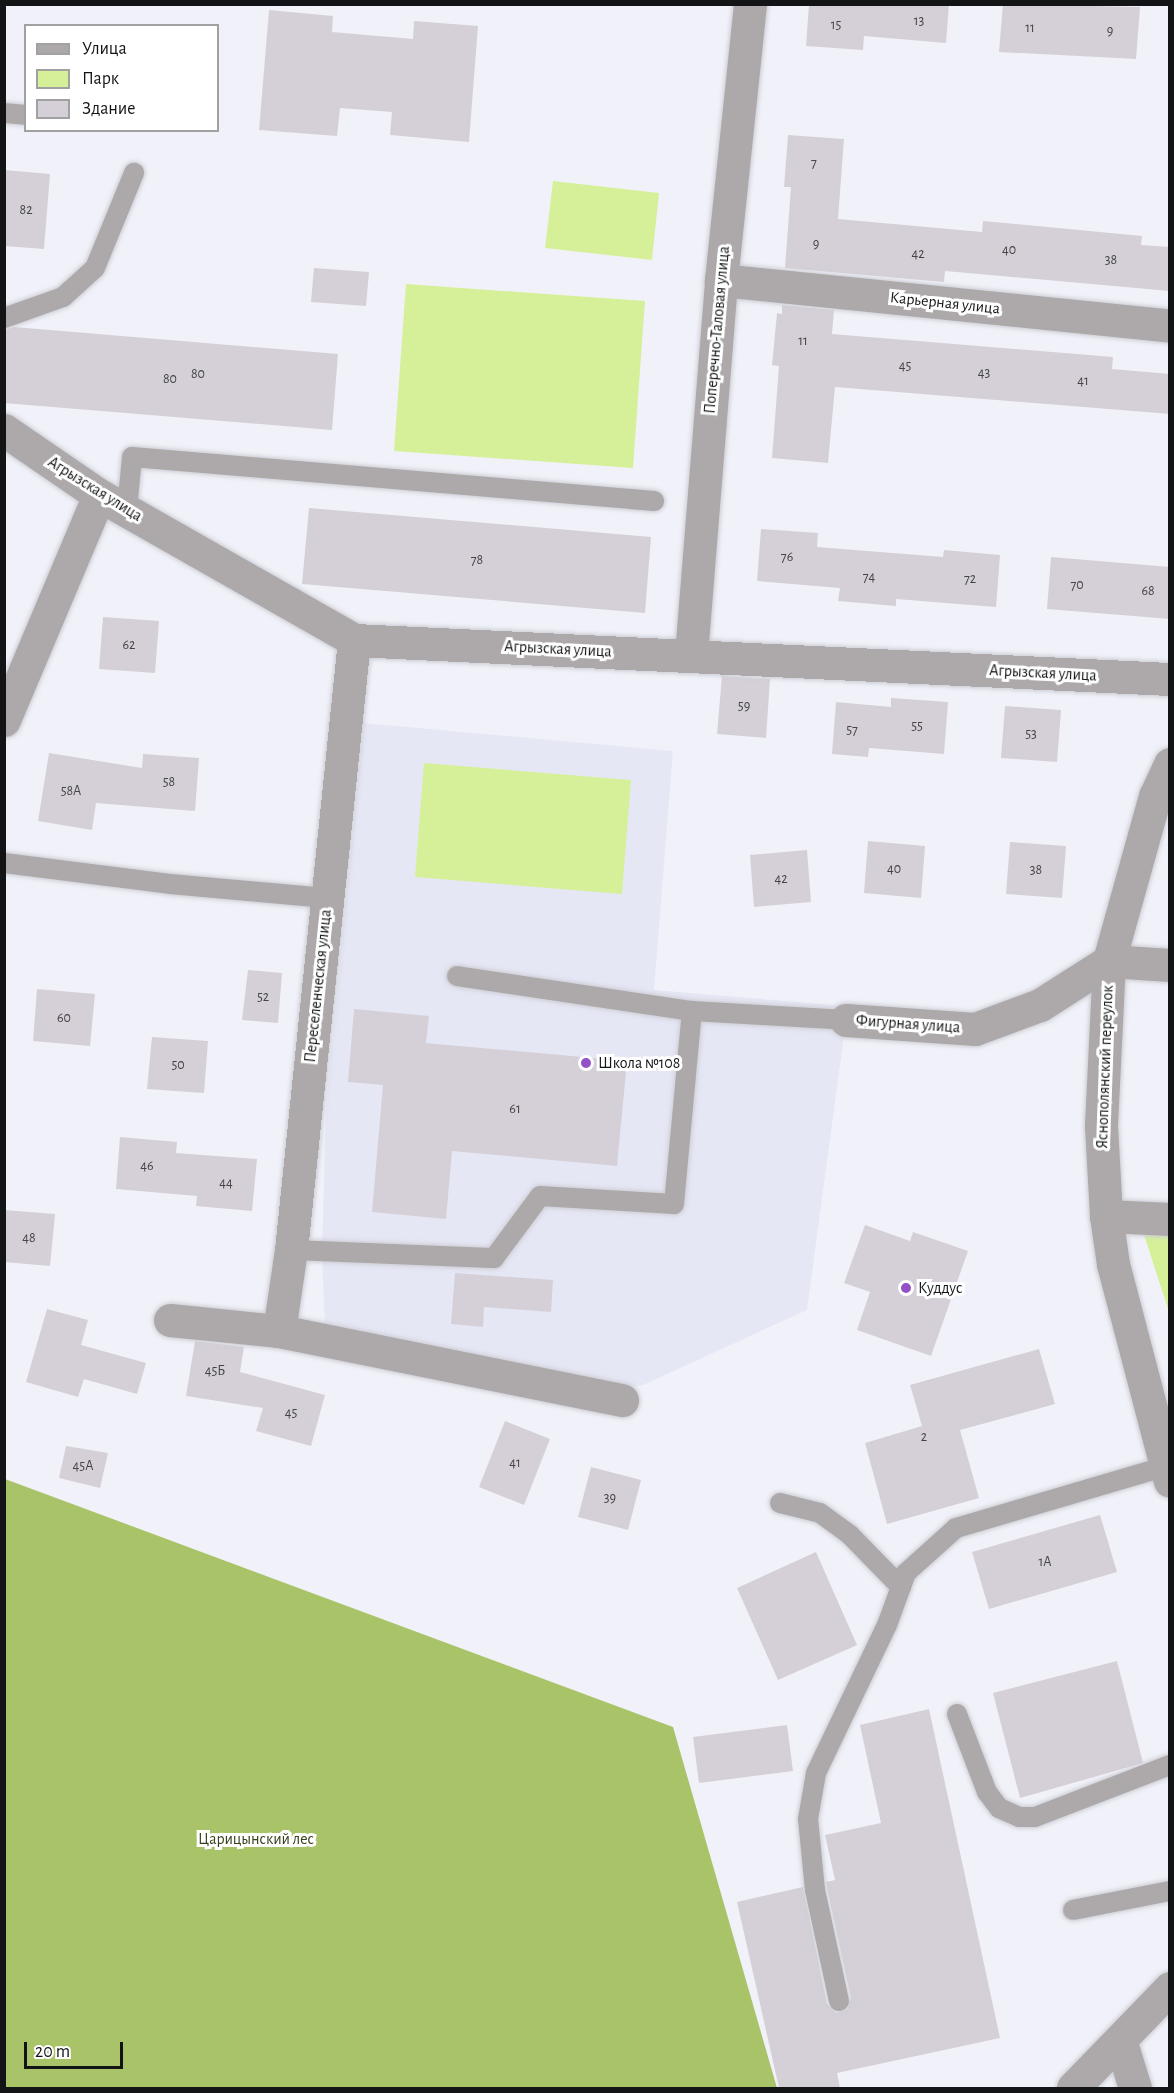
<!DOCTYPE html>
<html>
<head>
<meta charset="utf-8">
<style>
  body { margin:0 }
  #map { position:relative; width:1174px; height:2093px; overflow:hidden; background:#f1f2f9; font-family:"Alegreya Sans",sans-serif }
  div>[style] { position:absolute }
  .built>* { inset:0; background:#e6e7f5 }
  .green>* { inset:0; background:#d6f099 }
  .forest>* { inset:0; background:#a9c369 }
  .building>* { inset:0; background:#d5d0d7 }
  .roads { filter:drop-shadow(0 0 2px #cdced5) drop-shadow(0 0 2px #cdced5) }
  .lane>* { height:20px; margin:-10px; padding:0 10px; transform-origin:10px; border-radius:10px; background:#ada9aa }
  .street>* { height:33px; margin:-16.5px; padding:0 16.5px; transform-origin:16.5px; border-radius:16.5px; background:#ada9aa }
  .dots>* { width:16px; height:16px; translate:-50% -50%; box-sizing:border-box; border:3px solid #fff; border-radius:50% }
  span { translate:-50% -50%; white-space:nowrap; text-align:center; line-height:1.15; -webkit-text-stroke:6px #fff; paint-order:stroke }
  .number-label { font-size:14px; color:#444346 }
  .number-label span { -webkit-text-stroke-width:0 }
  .street-label { font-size:16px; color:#131416 }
  .poi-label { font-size:16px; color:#131416 }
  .left { translate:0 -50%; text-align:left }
  .park-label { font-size:16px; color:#37421c }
  .frame { position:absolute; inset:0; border:6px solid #131416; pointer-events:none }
  .legend { position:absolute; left:24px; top:24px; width:195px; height:108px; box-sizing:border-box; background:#fff; border:2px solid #a1a1a2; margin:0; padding:8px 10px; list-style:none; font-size:18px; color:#131416 }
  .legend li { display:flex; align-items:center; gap:12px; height:30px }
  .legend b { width:30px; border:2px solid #a1a1a2 }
  .scale { position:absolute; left:24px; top:2042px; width:99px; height:27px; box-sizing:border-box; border:3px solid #131416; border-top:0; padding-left:8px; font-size:18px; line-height:21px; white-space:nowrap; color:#131416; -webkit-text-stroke:4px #fff; paint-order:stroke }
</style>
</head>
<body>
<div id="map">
  <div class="built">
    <div style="clip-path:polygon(364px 723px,673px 751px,654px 990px,848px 1006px,807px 1310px,643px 1385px,629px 1387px,325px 1331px,322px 1253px,326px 1107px)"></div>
  </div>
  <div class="green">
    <div style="clip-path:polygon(553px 181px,659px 193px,652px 260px,545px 248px)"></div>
    <div style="clip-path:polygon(406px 284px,645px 301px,633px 468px,394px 451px)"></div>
    <div style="clip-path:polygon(424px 763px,631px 780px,622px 894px,415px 877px)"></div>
    <div style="clip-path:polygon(1135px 1207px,1169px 1210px,1169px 1312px)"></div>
  </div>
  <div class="forest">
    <div style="clip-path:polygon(5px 1479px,673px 1727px,777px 2088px,5px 2088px)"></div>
  </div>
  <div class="building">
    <div style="clip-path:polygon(809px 4px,949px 4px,946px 43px,864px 36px,863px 50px,806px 46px)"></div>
    <div style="clip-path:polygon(1003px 4px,1140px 7px,1136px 59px,999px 52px)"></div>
    <div style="clip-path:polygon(269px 10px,333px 16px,332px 32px,413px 39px,414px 21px,478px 26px,469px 142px,390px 135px,392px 112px,340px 108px,337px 136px,259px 130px)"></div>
    <div style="clip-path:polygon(788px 135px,844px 139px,838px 219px,982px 232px,983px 221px,1142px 236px,1141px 245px,1170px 247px,1170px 291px,945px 271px,944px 282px,785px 268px,791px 187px,784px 187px)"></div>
    <div style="clip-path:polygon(4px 170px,50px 174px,44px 249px,4px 246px)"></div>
    <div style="clip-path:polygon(314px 268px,369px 272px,366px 306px,311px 302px)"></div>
    <div style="clip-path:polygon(782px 305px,834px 310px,832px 334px,1113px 357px,1112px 369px,1170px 374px,1170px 414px,835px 387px,828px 463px,772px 458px,779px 366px,772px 365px,777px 313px,782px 314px)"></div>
    <div style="clip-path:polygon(14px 327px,338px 354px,332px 430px,4px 403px,4px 330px)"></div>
    <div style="clip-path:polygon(309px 508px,651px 537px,645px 613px,302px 584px)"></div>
    <div style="clip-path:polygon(761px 529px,818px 533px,817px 547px,943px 557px,944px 550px,1000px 555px,996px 607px,896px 599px,896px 606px,838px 601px,840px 588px,757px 581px)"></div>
    <div style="clip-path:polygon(1051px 557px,1170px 567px,1170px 619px,1047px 609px)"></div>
    <div style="clip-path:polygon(103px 617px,159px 621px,155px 673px,99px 669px)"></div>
    <div style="clip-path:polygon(722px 676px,770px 679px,766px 738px,717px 734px)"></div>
    <div style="clip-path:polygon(891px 698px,948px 702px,944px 754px,869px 748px,868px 757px,832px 754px,836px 702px,891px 707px)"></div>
    <div style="clip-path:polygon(1005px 706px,1061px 710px,1057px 762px,1001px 758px)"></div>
    <div style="clip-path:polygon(49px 753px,142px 768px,143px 754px,199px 758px,195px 811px,96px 803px,92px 830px,38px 821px)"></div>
    <div style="clip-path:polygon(868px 841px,925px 846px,921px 898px,864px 893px)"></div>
    <div style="clip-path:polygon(1010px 842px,1066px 846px,1062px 898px,1006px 894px)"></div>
    <div style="clip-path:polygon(807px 850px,811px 902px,754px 907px,750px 855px)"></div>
    <div style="clip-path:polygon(248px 970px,282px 973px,278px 1023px,242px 1020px)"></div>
    <div style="clip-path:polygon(37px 989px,95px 994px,90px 1046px,33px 1041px)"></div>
    <div style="clip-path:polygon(354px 1009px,429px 1016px,426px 1043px,627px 1061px,617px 1166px,452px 1151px,446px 1219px,372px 1212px,383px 1085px,348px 1082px)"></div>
    <div style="clip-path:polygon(152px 1037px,208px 1041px,204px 1093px,147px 1089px)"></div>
    <div style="clip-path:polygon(120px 1137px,177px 1142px,176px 1153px,257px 1159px,252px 1211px,196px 1206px,197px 1196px,116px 1189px)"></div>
    <div style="clip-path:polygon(4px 1210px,55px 1214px,50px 1266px,4px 1262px)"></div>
    <div style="clip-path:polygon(865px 1225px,910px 1241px,913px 1232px,968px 1251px,931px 1356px,857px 1330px,870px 1292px,844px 1283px)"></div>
    <div style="clip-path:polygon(455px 1273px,553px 1280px,551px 1312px,484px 1307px,483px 1327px,451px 1324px)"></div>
    <div style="clip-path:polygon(47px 1309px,88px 1320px,81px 1345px,146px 1363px,137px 1394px,84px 1379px,78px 1397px,26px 1382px)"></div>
    <div style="clip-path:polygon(195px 1341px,244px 1347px,240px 1372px,325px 1395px,311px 1446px,256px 1431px,263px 1408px,186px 1396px)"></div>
    <div style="clip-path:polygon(1039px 1349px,1055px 1404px,960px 1430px,979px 1498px,887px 1524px,865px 1443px,922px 1426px,910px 1385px)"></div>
    <div style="clip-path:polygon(505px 1421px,550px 1439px,524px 1505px,479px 1487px)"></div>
    <div style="clip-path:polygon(66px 1446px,108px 1453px,100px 1488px,59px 1478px)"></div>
    <div style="clip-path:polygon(591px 1467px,641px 1480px,628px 1530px,578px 1517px)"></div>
    <div style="clip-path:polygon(1100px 1515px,1117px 1572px,989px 1609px,972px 1552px)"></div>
    <div style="clip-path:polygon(816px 1552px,857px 1645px,778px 1680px,737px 1588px)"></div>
    <div style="clip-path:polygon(1117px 1661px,1143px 1763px,1020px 1798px,993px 1693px)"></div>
    <div style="clip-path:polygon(929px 1709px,1000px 2038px,837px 2073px,840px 2088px,779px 2088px,737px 1902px,803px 1887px,827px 2004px,836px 2013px,847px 2009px,851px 1998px,827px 1888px,826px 1882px,835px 1880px,825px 1835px,881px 1823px,860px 1725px)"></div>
    <div style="clip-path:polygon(787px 1725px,793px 1771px,699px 1783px,693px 1737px)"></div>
  </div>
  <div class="roads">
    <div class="lane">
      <div style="left:4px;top:113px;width:22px;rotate:5deg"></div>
      <div style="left:4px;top:318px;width:63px;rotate:-19.6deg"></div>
      <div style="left:63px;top:297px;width:43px;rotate:-42.2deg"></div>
      <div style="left:95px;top:268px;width:103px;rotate:-67.7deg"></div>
      <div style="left:127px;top:509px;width:52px;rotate:-84.5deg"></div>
      <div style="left:132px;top:457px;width:524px;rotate:4.82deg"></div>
      <div style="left:4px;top:863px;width:167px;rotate:7.2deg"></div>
      <div style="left:170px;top:884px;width:157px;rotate:5.1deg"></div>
      <div style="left:457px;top:976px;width:238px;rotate:8.5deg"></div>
      <div style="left:291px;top:1250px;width:203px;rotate:2.3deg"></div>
      <div style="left:494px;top:1258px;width:77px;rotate:-53.4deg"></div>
      <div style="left:540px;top:1196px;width:134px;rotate:3.4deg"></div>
      <div style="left:674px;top:1204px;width:194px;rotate:-84.7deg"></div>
      <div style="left:692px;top:1011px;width:154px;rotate:3.3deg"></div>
      <div style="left:780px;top:1503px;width:41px;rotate:14deg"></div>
      <div style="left:820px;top:1513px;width:37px;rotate:36deg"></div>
      <div style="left:850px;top:1535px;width:73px;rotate:45.6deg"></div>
      <div style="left:957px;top:1714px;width:84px;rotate:69deg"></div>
      <div style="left:987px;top:1792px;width:20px;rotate:53deg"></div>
      <div style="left:999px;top:1808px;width:22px;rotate:24deg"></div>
      <div style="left:1019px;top:1817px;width:16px"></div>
      <div style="left:1035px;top:1817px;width:145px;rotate:-21.1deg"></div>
      <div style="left:1073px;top:1910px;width:99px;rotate:-11.1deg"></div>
      <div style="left:839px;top:2001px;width:114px;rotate:-102.2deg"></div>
      <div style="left:815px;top:1890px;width:71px;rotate:-95.6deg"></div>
      <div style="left:808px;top:1819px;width:47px;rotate:-80.1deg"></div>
      <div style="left:816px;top:1773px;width:164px;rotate:-64.4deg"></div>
      <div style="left:887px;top:1625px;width:55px;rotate:-69.9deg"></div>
      <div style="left:906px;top:1573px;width:67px;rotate:-42deg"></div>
      <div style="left:956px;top:1528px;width:219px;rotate:-16.4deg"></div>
    </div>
    <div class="street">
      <div style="left:721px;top:280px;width:451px;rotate:5.8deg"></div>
      <div style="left:4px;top:430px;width:115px;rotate:34.4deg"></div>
      <div style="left:99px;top:495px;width:293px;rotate:29.6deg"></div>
      <div style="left:354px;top:640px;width:817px;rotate:2.74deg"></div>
      <div style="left:691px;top:655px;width:376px;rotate:-85.4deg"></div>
      <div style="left:721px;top:280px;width:278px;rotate:-84deg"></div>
      <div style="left:4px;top:720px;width:244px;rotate:-67.1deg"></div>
      <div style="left:1170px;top:764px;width:35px;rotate:115deg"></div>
      <div style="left:1155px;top:796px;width:171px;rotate:105.6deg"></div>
      <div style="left:1109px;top:961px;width:165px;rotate:92.8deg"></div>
      <div style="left:1101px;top:1126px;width:90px;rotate:86.8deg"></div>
      <div style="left:1106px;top:1216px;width:49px;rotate:81.7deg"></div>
      <div style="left:1113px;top:1264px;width:224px;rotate:75.3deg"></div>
      <div style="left:846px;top:1020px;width:129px;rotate:4deg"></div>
      <div style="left:975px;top:1029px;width:69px;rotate:-20.3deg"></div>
      <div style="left:1040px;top:1005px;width:82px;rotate:-32.5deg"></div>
      <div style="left:1109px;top:961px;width:61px;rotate:3.8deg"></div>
      <div style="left:1106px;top:1216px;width:64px;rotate:2.7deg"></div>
      <div style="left:170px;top:1320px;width:110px;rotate:5.8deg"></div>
      <div style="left:279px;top:1331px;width:350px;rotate:11.4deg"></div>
      <div style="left:279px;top:1331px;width:82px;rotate:-81.6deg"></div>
      <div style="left:291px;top:1250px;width:613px;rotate:-84.1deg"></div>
      <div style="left:1121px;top:2043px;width:47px;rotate:72.7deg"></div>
      <div style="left:1073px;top:2088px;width:139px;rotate:-45.9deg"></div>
    </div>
  </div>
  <div class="dots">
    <div style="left:586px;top:1063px;background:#9450c5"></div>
    <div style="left:906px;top:1288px;background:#9450c5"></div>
  </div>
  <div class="number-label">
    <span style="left:919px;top:21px">13</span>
    <span style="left:836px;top:25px">15</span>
    <span style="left:1030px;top:28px">11</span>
    <span style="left:1110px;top:31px">9</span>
    <span style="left:814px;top:163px">7</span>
    <span style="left:26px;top:210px">82</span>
    <span style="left:816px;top:244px">9</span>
    <span style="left:1009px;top:250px">40</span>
    <span style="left:918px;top:254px">42</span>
    <span style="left:1111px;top:260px">38</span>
    <span style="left:803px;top:341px">11</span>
    <span style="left:905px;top:366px">45</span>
    <span style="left:984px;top:373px">43</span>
    <span style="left:198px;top:374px">80</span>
    <span style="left:170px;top:379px">80</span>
    <span style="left:1083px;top:381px">41</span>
    <span style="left:787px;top:557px">76</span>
    <span style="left:477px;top:560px">78</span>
    <span style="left:869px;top:577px">74</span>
    <span style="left:970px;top:579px">72</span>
    <span style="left:1077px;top:585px">70</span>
    <span style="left:1148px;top:591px">68</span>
    <span style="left:129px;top:645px">62</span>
    <span style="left:744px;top:706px">59</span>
    <span style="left:917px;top:726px">55</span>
    <span style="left:852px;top:730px">57</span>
    <span style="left:1031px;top:734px">53</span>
    <span style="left:169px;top:782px">58</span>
    <span style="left:71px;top:791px">58А</span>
    <span style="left:894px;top:869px">40</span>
    <span style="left:1036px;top:870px">38</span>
    <span style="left:781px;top:879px">42</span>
    <span style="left:263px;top:997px">52</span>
    <span style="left:64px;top:1018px">60</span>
    <span style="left:178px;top:1065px">50</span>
    <span style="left:515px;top:1109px">61</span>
    <span style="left:147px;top:1166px">46</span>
    <span style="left:226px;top:1183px">44</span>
    <span style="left:29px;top:1238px">48</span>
    <span style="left:215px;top:1371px">45Б</span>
    <span style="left:291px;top:1413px">45</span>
    <span style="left:924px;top:1437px">2</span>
    <span style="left:515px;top:1463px">41</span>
    <span style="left:83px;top:1466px">45А</span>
    <span style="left:610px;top:1498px">39</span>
    <span style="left:1045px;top:1562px">1А</span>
  </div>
  <div class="street-label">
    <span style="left:945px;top:303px;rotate:6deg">Карьерная улица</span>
    <span style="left:717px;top:330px;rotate:-85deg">Поперечно-Таловая улица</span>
    <span style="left:95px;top:489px;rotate:32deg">Агрызская улица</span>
    <span style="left:558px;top:649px;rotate:3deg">Агрызская улица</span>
    <span style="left:1043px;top:673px;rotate:3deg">Агрызская улица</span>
    <span style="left:318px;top:986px;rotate:-84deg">Переселенческая улица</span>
    <span style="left:908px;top:1024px;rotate:4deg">Фигурная улица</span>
    <span style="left:1105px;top:1067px;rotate:-88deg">Яснополянский переулок</span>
  </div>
  <div class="poi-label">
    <span class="left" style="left:598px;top:1063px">Школа №108</span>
    <span class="left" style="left:918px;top:1288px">Куддус</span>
  </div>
  <div class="park-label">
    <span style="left:256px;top:1839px">Царицынский лес</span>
  </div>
  <div class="frame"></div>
  <ul class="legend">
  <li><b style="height:8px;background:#ada9aa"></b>Улица</li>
  <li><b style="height:16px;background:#d6f099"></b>Парк</li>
  <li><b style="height:16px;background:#d5d0d7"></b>Здание</li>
  </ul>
  <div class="scale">20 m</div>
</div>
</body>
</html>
